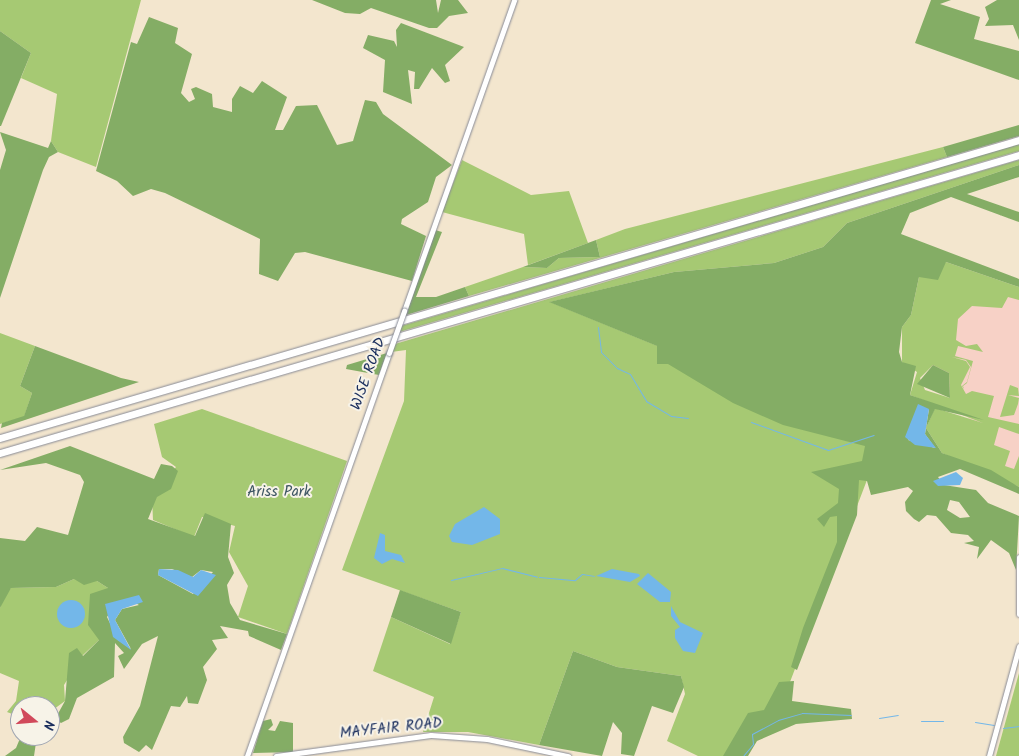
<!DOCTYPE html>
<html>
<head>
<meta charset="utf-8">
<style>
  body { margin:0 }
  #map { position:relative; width:1019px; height:756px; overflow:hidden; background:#f3e6ce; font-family:Kalam,sans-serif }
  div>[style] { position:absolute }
  .built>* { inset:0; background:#f7d1c6 }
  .green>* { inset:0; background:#a6c973 }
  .forest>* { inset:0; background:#84ad65 }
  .water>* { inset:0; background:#73b7e9 }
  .round { border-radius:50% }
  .stream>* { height:1px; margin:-0.5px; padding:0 0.5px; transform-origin:0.5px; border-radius:0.5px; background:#73b7e9 }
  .roads { filter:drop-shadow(0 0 1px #878a96) drop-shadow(0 0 1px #878a96) }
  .minor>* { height:5px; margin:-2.5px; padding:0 2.5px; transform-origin:2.5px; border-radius:2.5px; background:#fff }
  .highway>* { height:7px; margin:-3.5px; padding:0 3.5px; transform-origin:3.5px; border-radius:3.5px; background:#fff }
  .bridges { filter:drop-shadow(0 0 1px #878a96) drop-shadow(0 0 1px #878a96) }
  .minor-bridge>* { height:5px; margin:-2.5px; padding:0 2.5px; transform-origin:2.5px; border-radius:2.5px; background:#fff }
  span { translate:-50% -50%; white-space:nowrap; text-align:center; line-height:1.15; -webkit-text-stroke:4px #f7f3e8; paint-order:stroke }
  .street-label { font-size:15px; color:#1b2f5e }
  .park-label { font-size:15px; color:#3e5663 }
  .north { position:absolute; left:10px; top:696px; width:50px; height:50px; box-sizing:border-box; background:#f7f3e8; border:1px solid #9fa5b1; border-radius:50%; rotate:107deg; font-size:14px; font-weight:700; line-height:20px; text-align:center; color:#1b2f5e }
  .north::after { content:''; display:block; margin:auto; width:18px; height:22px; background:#d1495b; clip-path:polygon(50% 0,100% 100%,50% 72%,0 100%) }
</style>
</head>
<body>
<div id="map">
  <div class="built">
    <div style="clip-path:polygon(1019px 287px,1019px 487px,902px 327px)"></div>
  </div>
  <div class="green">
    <div style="clip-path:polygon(0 0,141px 0,96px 167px,58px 152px,51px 141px,57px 94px,21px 78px,31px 53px,0 31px)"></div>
    <div style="clip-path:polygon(1019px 144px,1019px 151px,399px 332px,401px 326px)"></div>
    <div style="clip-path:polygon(943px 147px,947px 157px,469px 296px,465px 287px,523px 267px,547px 268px,559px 258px,600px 257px,596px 240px,625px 229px)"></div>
    <div style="clip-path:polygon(462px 160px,531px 195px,569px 191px,588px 243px,528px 265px,524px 234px,442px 212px)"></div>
    <div style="clip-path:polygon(1019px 160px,1019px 165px,847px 223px,823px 247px,774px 263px,674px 272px,550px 302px,883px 438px,790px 682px,739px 756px,698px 756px,667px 741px,685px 694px,681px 676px,617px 667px,573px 651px,539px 745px,468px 732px,423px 732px,434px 697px,373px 671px,391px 617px,450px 644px,461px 612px,342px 570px,404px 401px,406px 350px,391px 352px,395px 344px)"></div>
    <div style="clip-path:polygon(evenodd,946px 262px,1019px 287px,1019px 300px,1008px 297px,1002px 308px,972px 306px,958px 319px,956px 340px,966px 346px,977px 344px,983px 352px,958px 346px,955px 356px,973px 361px,967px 383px,963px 386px,964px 389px,962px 386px,967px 382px,971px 367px,966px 360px,952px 357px,966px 361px,970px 367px,961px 385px,966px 394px,972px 391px,994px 396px,988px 417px,1019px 424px,1019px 434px,999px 427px,994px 445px,1010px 451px,1005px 466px,1014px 469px,1019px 456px,1019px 487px,942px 453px,926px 428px,935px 408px,983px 423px,910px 395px,917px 372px,902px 362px,902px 327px,911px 315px,919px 277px,946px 262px,933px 365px,949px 373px,950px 398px,925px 390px,920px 378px,933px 365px)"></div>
    <div style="clip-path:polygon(0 333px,35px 346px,20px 386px,32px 393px,24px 417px,0 424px)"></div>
    <div style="clip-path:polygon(1010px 385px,1018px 388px,1019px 396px,1008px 395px,1019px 398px,1018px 404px,1014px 415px,1000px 417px)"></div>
    <div style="clip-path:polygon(202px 409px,347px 461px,287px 634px,238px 617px,248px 586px,229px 552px,235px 526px,202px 517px,194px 537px,153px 520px,152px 498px,176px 467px,162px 457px,154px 424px)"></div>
    <div style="clip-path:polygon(74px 579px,97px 581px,108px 588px,99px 640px,82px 656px,64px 685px,65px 701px,50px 712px,50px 706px,20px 706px,20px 717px,7px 712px,16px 701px,19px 681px,0 673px,0 608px,5px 593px,11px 588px,56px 587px)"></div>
    <div style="clip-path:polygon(1019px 673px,1019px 756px,996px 756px)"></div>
  </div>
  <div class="forest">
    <div style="clip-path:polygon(312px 0,436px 0,438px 13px,441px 0,458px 0,468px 13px,449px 16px,437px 28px,429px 28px,371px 8px,360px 14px,345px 13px)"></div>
    <div style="clip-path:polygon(931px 0,951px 0,940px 4px,980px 17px,974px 39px,1019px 51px,1019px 80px,915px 43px)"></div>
    <div style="clip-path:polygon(997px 0,1019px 0,1019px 40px,1013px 25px,985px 26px,989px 19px,985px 7px)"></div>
    <div style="clip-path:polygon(149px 17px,178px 28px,175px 43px,192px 54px,181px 93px,189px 102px,195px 99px,191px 89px,196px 87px,212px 94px,213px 107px,232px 112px,232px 99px,240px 86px,253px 93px,262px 81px,287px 97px,275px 130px,283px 130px,296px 106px,317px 105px,337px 145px,353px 141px,365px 100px,376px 102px,383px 114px,452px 165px,436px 177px,428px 202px,402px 219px,401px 224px,426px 236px,412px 281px,305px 252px,295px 253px,278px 281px,259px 274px,260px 239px,165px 193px,151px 189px,133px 196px,117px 181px,96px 171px,131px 42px,137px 44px)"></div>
    <div style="clip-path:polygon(401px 23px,464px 47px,445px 65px,450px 81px,445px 83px,432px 68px,419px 89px,414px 89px,415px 72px,408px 70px,412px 104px,383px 92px,385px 60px,363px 48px,368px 35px,394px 41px,397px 47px,396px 30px)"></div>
    <div style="clip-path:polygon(0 31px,31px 53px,1px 126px,0 126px)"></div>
    <div style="clip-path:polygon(1019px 125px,1019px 136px,947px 157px,943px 147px)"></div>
    <div style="clip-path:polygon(0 132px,48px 148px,51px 141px,58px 152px,49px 157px,43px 170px,0 298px,0 170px,6px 150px)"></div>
    <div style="clip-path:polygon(evenodd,1019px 165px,1019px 177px,967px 194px,1019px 212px,1019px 222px,951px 197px,910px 213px,901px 234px,1019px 279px,1019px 287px,946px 262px,938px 280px,919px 277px,911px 315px,902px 327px,899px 352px,902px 362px,916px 366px,910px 395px,984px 420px,935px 409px,926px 428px,942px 453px,991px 470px,1019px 487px,1019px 494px,960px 469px,938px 477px,944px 485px,976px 490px,988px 503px,1019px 516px,1016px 570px,1009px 553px,991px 540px,977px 559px,979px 547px,964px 543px,974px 541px,968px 535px,951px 533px,936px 516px,927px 515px,919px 522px,914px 519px,906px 511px,905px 502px,913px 491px,908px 487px,871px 495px,867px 481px,859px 480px,857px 515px,797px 670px,791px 667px,803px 628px,837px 542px,837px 516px,830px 517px,824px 527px,817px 519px,838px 503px,839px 489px,811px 472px,862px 461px,865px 446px,783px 425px,733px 403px,668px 364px,657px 364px,657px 346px,549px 302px,674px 272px,774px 263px,823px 247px,847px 223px,1019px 165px,929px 409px,925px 434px,935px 448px,908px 440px,929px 409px,1019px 165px,950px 500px,959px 502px,970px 517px,960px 518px,947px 510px,950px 500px)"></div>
    <div style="clip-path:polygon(435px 230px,442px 232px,416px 297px,436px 297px,465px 287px,469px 296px,406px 315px)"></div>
    <div style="clip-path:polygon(596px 240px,600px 257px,559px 258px,547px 268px,523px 267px)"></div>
    <div style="clip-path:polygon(35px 346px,121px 378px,139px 382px,1px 428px,2px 423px,24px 416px,32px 393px,20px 386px)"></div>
    <div style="clip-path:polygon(387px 353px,379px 375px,346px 369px,347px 365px)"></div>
    <div style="clip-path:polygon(933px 365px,949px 373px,950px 398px,917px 384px)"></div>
    <div style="clip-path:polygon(evenodd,70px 446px,154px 479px,161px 464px,172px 466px,178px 471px,171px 489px,157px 497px,148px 519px,195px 536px,205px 513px,231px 524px,228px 557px,234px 573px,227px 585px,230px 603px,240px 620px,287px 634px,281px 650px,249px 636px,248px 631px,220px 626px,228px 638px,212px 640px,217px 649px,203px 667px,207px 680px,198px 704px,188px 703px,187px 696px,180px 707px,171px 706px,152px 750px,146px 745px,139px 752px,124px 743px,123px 737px,140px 706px,158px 636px,142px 644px,124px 669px,118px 656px,124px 653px,115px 643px,114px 677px,77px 698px,69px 719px,61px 723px,55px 719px,65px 701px,69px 653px,77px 648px,83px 656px,99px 640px,88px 625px,90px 594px,108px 588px,97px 581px,84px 585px,74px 579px,56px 587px,11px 588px,0 608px,0 538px,25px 541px,37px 527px,68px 535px,84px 482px,80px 475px,46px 463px,0 470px,70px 446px,159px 569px,172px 569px,192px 577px,201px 570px,213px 572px,193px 594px,158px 575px,159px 569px,70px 446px,130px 600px,139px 605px,122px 609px,115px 620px,131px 649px,118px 640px,107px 617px,117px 602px,130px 600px)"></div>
    <div style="clip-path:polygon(400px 590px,461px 612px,451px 644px,391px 617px)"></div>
    <div style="clip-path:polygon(573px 651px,617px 667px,681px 676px,684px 687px,673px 713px,652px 706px,634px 756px,621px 754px,622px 733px,613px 722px,602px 756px,539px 745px)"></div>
    <div style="clip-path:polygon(794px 681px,792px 701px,851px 709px,852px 719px,796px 724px,757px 741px,748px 756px,723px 756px,748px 713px,764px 710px,779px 682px)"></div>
    <div style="clip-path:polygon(271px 719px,273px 725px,268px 730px,275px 731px,280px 721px,293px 723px,293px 752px,253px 753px,263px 721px)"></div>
    <div style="clip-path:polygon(21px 736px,37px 736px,34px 756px,5px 756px,16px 748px)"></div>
  </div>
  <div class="water">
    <div style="clip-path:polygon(918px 404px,929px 409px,925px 434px,936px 448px,915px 445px,905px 437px)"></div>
    <div style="clip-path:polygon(956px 472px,963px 478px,960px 485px,938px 486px,933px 481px)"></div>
    <div style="clip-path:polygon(484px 507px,500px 519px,500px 534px,472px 545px,452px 542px,449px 536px,455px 524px)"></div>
    <div style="clip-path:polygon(380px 533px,385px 535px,385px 551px,401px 555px,405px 563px,392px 559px,382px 564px,374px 558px)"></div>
    <div style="clip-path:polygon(159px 569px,178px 570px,193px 577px,201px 570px,216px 575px,198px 596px,158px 575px)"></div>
    <div style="clip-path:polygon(612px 569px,639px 574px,640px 576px,630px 582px,596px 576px)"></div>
    <div style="clip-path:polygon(648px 573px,671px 592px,670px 602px,660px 602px,637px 584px)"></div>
    <div style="clip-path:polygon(139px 595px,143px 602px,122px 609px,115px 620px,131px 650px,113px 637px,105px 604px)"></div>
    <div class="round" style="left:57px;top:600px;width:28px;height:28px"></div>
    <div style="clip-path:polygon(671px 606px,680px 622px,703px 633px,695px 653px,683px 651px,675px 638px,675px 630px,680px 627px,671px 616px)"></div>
  </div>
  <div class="stream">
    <div style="left:598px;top:327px;width:25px;rotate:83deg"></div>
    <div style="left:601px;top:352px;width:23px;rotate:45deg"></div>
    <div style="left:617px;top:368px;width:14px;rotate:25deg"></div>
    <div style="left:630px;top:374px;width:31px;rotate:59deg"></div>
    <div style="left:646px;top:401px;width:29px;rotate:31deg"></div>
    <div style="left:671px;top:416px;width:17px;rotate:7deg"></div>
    <div style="left:751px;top:422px;width:82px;rotate:20deg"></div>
    <div style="left:828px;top:450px;width:48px;rotate:-18.1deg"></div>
    <div style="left:539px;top:577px;width:36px;rotate:5deg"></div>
    <div style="left:575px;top:580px;width:9px;rotate:-41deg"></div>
    <div style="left:582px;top:574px;width:12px;rotate:9deg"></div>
    <div style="left:451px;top:580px;width:52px;rotate:-13.2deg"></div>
    <div style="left:502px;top:568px;width:36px;rotate:14deg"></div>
    <div style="left:879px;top:718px;width:19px;rotate:-9deg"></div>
    <div style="left:921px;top:721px;width:22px"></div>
    <div style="left:975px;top:722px;width:19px;rotate:9deg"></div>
    <div style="left:1003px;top:728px;width:16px;rotate:-7deg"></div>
    <div style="left:743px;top:756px;width:16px;rotate:-50deg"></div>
    <div style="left:753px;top:744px;width:10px;rotate:-96deg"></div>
    <div style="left:752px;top:734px;width:30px;rotate:-28deg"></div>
    <div style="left:778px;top:720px;width:25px;rotate:-16deg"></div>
    <div style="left:802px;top:713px;width:49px;rotate:2.3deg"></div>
  </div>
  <div class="roads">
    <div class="minor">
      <div style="left:404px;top:311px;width:330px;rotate:-70.5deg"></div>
      <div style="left:1019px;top:557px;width:57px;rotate:90deg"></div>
      <div style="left:247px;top:756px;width:427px;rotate:-70.6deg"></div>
      <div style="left:276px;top:756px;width:156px;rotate:-7.7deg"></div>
      <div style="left:431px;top:735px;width:56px;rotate:4.1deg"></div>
      <div style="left:487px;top:739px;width:83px;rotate:11.9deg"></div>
      <div style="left:989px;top:756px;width:114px;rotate:-74.7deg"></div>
    </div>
    <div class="highway">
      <div style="left:0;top:438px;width:1062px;rotate:-16.3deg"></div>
      <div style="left:0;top:453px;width:1062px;rotate:-16.3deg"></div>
    </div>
  </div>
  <div class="bridges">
    <div class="minor-bridge">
      <div style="left:389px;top:353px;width:45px;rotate:-70.3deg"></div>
    </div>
  </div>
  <div class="street-label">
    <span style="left:369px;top:374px;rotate:-70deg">WISE ROAD</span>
    <span style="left:391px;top:729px;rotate:-6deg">MAYFAIR ROAD</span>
  </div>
  <div class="park-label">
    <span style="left:279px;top:493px">Ariss Park</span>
  </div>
  <div class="north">N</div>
</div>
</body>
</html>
